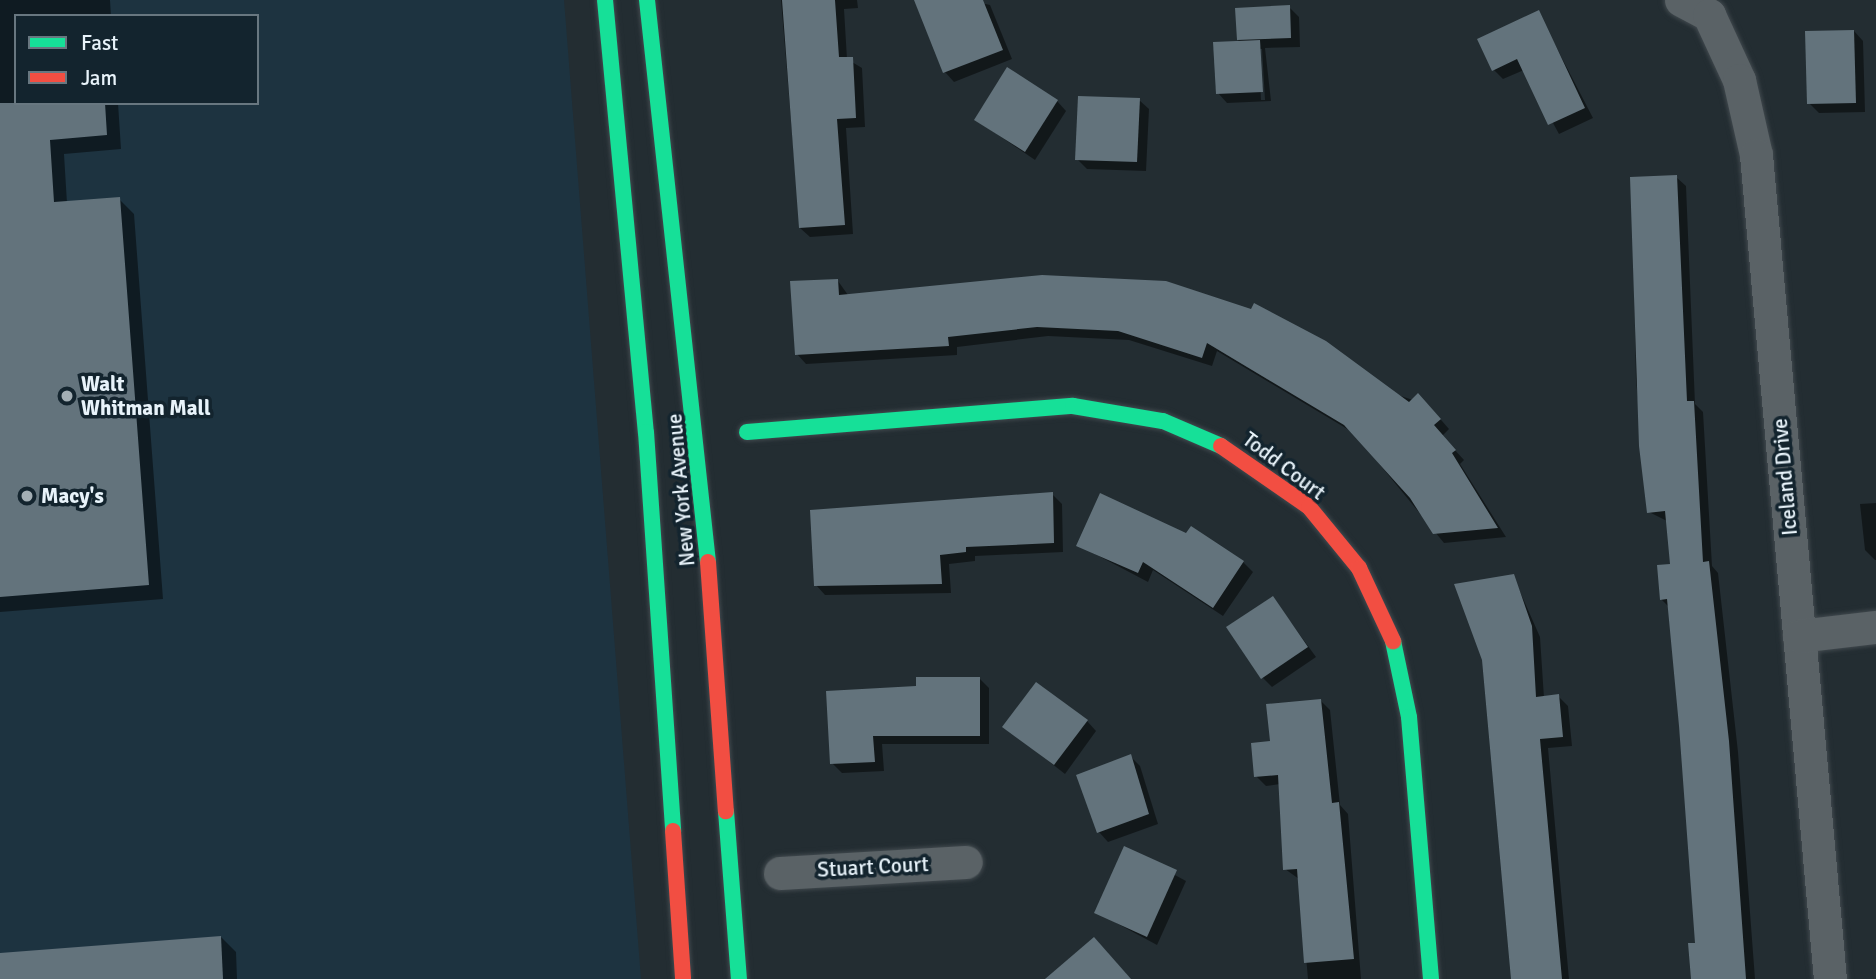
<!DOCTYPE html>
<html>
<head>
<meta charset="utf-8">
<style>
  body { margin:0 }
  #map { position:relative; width:1876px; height:979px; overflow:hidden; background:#232d32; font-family:Signika,sans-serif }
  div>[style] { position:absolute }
  .built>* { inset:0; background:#1d3340 }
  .shadow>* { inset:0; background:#0007 }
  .building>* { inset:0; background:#63737c }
  .roads { filter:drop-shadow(0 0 2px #41494e) drop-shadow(0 0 2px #41494e) }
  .street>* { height:33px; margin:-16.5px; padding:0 16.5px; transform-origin:16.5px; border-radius:16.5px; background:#5a6266 }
  .fast>* { height:16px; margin:-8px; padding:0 8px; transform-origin:8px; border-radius:8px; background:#16e098 }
  .jam>* { height:16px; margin:-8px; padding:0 8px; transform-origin:8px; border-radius:8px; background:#f24e42 }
  .dots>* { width:19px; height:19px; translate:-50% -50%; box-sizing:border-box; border:4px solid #13242e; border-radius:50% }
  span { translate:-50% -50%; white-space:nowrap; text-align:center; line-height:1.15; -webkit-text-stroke:7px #13242e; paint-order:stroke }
  .poi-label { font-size:21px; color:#e8f3fa; font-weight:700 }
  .left { translate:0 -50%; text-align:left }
  .street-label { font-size:21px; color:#e8f3fa }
  .legend { position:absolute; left:14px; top:14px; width:245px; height:91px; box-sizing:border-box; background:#13242e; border:2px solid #687780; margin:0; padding:9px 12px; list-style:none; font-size:21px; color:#e8f3fa }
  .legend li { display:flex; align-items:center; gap:14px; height:35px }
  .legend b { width:35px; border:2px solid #687780 }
</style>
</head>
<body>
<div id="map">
  <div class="built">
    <div style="clip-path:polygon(evenodd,0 0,564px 0,641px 979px,0 979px,0 0,16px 16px,257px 16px,257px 103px,16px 103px,16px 16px)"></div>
  </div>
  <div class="shadow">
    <div style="clip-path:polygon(0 0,110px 0,111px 16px,16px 16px,16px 103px,118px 103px,121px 149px,64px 154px,67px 203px,119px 199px,134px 214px,163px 599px,0 612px)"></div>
    <div style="clip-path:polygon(781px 0,857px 0,858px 8px,844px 9px,847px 59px,862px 68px,865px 127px,846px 128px,853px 234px,810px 237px,800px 228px)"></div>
    <div style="clip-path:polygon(968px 0,990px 5px,1012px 59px,954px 82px,945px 72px)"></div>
    <div style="clip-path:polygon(evenodd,1289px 7px,1299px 17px,1300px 47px,1265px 48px,1271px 101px,1227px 103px,1218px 93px,1239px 39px,1289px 7px,1259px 49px,1262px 49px,1265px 100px,1261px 100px,1259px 49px)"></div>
    <div style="clip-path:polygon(1538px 12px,1593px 118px,1559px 134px,1524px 70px,1503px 79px,1494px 70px)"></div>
    <div style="clip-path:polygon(1854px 31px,1863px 41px,1865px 112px,1819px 113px,1809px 103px)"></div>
    <div style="clip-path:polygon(1139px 100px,1149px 109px,1146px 171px,1087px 169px,1077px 159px)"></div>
    <div style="clip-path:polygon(1057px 101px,1066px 111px,1035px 160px,976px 120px)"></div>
    <div style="clip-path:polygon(1676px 177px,1686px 186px,1695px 404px,1703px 412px,1712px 566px,1718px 573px,1738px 752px,1755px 979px,1693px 979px,1697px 944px,1670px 608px,1661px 599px,1672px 566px,1667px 521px,1649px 512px,1636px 380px,1632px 179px)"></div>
    <div style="clip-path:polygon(1042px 277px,1428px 405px,1449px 429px,1442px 436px,1464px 460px,1460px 464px,1506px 537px,1444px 543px,1354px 433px,1217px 351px,1212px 366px,1129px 340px,1048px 336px,957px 347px,957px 355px,806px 364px,797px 354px,838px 281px,848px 295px)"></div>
    <div style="clip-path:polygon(1052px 494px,1062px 504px,1063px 552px,975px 556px,975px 561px,949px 564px,951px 593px,825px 595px,816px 585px)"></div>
    <div style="clip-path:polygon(1876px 503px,1876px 560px,1875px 560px,1865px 550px,1860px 504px)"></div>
    <div style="clip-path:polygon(1078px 545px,1243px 562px,1253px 572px,1223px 616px,1153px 570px,1148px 582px)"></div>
    <div style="clip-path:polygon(1513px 576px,1540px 637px,1544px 698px,1558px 696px,1568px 706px,1572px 746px,1548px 748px,1569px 979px,1512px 979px)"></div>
    <div style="clip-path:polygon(1273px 598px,1316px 657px,1272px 687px,1262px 677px)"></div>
    <div style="clip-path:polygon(980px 679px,989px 688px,989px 744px,882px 744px,884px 771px,842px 773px,832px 763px,918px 688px)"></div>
    <div style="clip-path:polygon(1321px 701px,1330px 710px,1340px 805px,1348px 814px,1361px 979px,1308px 979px,1299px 879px,1285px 869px,1280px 784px,1266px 786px,1256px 776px,1271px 743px)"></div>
    <div style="clip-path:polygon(1087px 721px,1096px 731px,1065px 774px,1005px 727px)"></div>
    <div style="clip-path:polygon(1131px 757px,1140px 766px,1158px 824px,1108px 842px,1099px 832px)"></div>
    <div style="clip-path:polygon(1125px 848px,1186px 881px,1157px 945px,1096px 912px)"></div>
    <div style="clip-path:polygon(221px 937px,236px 952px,237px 979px,0 979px,0 954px)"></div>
  </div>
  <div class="building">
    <div style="clip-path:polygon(782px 0,835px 0,839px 57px,853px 57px,856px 118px,837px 119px,845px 225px,799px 228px)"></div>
    <div style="clip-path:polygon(914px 0,983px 0,1003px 50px,943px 73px)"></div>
    <div style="clip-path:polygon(1290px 5px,1291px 38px,1237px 40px,1235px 8px)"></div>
    <div style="clip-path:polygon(1539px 10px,1585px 108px,1548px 125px,1517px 59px,1492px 71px,1477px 39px)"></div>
    <div style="clip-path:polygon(1854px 30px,1856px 103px,1807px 104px,1805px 31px)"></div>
    <div style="clip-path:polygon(1260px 40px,1263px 92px,1216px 94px,1213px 42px)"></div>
    <div style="clip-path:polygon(1007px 67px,1058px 100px,1025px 152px,974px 120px)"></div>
    <div style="clip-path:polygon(1078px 96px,1140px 98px,1137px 162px,1075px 160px)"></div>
    <div style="clip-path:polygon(0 103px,105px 103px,107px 135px,50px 140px,54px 202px,120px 197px,149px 585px,0 597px)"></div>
    <div style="clip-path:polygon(1677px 175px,1687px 401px,1694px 401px,1703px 562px,1709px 561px,1729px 741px,1746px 979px,1691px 979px,1688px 943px,1695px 943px,1679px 726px,1667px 599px,1660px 600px,1657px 565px,1670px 564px,1665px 511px,1647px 513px,1639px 446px,1630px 177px)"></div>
    <div style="clip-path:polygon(1042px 275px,1166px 281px,1251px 309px,1254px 303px,1326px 341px,1409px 402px,1418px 393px,1441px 419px,1434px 425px,1456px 450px,1452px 453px,1498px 528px,1433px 534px,1410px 498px,1344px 425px,1207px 343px,1202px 358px,1118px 331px,1037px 327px,948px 337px,949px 346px,795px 355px,790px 281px,838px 279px,839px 295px)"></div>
    <div style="clip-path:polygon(1053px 492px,1054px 543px,966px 547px,966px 552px,940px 555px,942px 584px,814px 586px,810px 510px)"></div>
    <div style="clip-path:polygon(1100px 493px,1186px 533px,1191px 526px,1244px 561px,1213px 608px,1143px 562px,1138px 573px,1076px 546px)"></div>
    <div style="clip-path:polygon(1514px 574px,1532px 626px,1536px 697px,1559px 694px,1563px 737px,1540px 739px,1562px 979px,1511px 979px,1482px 660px,1454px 584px)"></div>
    <div style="clip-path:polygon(1273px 596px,1308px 647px,1261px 679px,1226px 627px)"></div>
    <div style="clip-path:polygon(916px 677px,980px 677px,980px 736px,873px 736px,875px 762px,830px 764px,826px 691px,916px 686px)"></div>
    <div style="clip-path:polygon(1036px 682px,1088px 720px,1054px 765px,1002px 727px)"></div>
    <div style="clip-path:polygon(1321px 699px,1332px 803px,1339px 802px,1354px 959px,1304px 963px,1297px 869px,1283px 870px,1278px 775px,1254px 777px,1251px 743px,1270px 741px,1266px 704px)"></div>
    <div style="clip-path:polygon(1131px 754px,1149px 814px,1097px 833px,1076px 775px)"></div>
    <div style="clip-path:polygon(1124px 846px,1177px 870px,1147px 937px,1094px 913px)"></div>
    <div style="clip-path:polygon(221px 936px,223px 979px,0 979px,0 953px)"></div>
    <div style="clip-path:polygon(1094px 937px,1131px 979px,1045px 979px)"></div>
  </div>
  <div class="roads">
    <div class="street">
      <div style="left:1681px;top:0;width:32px;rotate:28deg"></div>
      <div style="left:1709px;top:15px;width:72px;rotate:65.2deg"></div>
      <div style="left:1739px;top:80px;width:77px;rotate:77.2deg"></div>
      <div style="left:1756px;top:155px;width:827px;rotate:84.87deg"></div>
      <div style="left:1799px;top:636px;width:78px;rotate:-6.7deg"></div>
      <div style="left:780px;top:873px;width:186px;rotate:-3.4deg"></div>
    </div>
    <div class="fast">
      <div style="left:605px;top:0;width:434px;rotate:84.6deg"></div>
      <div style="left:646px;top:432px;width:400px;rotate:86.1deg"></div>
      <div style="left:647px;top:0;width:565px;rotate:83.81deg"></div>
      <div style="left:747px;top:432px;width:327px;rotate:-4.6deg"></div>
      <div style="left:1073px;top:406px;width:91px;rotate:9.5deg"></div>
      <div style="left:1163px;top:421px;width:63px;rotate:23.3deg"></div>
      <div style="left:1393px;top:641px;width:78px;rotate:78.1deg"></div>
      <div style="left:1409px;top:717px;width:263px;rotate:85.2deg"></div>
      <div style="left:726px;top:811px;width:169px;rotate:85.6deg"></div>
    </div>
    <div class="jam">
      <div style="left:1221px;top:446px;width:107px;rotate:34.7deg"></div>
      <div style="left:1309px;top:507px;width:79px;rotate:50.7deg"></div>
      <div style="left:1359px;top:568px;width:81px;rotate:65deg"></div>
      <div style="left:708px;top:562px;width:250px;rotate:85.9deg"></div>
      <div style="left:673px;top:831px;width:148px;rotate:86.1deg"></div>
    </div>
  </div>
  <div class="dots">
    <div style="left:67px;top:396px;background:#a3aeb4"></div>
    <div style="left:27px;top:496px;background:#a3aeb4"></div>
  </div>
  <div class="poi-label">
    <span class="left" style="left:81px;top:396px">Walt<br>Whitman Mall</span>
    <span class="left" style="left:41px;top:496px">Macy's</span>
  </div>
  <div class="street-label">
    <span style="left:1284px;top:466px;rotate:37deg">Todd Court</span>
    <span style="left:1785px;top:477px;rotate:-95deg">Iceland Drive</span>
    <span style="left:681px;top:490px;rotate:-95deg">New York Avenue</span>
    <span style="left:873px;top:867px;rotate:-3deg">Stuart Court</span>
  </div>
  <ul class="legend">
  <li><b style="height:9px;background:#16e098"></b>Fast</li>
  <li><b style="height:9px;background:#f24e42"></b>Jam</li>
  </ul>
</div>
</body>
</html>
